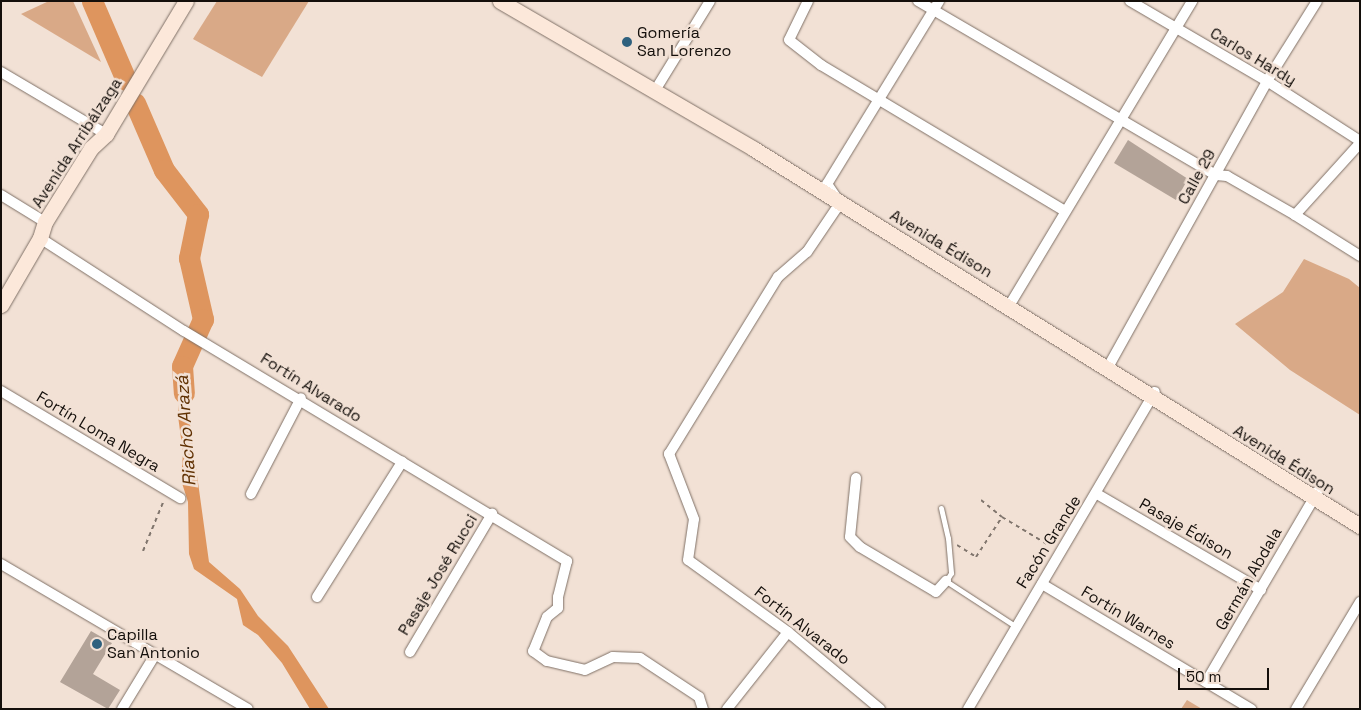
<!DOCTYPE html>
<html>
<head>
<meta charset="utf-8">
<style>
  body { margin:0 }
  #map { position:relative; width:1361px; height:710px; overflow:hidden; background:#f2e1d5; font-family:"Space Grotesk",sans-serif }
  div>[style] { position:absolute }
  .green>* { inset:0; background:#d9a987 }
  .water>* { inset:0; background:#de955e }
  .river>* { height:21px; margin:-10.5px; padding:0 10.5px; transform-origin:10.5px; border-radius:10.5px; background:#de955e }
  .building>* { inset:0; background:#b3a398 }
  .path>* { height:2px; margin-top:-1px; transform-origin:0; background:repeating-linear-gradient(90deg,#80756d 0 4px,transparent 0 8px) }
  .roads { filter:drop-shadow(0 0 1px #7f7066) drop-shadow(0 0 1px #7f7066) }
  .lane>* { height:5px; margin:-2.5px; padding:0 2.5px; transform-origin:2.5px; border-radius:2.5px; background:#fff }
  .street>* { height:10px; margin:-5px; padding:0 5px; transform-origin:5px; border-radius:5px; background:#fff }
  .secondary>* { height:15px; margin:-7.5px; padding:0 7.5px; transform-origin:7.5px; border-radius:7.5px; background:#fce8da }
  .dots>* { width:14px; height:14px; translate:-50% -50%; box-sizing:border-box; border:2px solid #f2e1d5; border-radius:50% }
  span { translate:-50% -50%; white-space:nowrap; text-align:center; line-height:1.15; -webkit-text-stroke:5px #f2e1d5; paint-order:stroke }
  .poi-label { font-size:16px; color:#140f0b }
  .left { translate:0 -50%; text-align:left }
  .street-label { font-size:16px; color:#140f0b }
  .water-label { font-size:18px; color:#603103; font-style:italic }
  .frame { position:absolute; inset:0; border:2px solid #140f0b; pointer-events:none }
  .scale { position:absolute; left:1178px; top:668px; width:91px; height:22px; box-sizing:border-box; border:2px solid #140f0b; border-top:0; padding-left:6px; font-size:15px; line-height:18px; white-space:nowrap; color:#140f0b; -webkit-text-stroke:4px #f2e1d5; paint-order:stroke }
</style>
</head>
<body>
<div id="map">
  <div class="green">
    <div style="clip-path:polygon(49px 1px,73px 1px,101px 62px,21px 14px)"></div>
    <div style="clip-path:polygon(217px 1px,309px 1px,262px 77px,193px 39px)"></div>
    <div style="clip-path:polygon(1304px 259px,1349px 279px,1360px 288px,1360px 415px,1290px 370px,1235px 324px,1283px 292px)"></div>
    <div style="clip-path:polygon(1187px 700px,1202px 709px,1181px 709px)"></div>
  </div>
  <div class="water">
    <div style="clip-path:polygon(182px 366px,209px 562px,240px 589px,258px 616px,288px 646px,329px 709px,310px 709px,282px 663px,258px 635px,243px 625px,237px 599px,194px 569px,189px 554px,188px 502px,181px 480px,183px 453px,178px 416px)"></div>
  </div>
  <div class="river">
    <div style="left:92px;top:1px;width:86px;rotate:66.7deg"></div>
    <div style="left:135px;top:103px;width:73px;rotate:66.6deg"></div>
    <div style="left:164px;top:170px;width:56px;rotate:52.3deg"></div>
    <div style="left:198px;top:214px;width:45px;rotate:101.6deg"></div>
    <div style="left:189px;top:258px;width:63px;rotate:77.1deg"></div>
    <div style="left:203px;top:319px;width:51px;rotate:114.1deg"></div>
    <div style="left:182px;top:366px;width:27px;rotate:86deg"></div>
  </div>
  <div class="building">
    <div style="clip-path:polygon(1128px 140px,1188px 179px,1176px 200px,1114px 163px)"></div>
    <div style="clip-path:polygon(91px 631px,112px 643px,93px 674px,120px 690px,108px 709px,60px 682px)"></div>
  </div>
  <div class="path">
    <div style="left:981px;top:500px;width:27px;rotate:39deg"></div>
    <div style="left:1002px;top:517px;width:56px;rotate:31.1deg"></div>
    <div style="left:957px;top:545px;width:22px;rotate:32deg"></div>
    <div style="left:976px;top:557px;width:48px;rotate:-57deg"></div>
    <div style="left:143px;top:551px;width:55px;rotate:-67.6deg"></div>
  </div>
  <div class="roads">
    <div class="lane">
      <div style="left:941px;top:508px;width:31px;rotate:77deg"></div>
      <div style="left:948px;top:538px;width:35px;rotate:85deg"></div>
      <div style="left:951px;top:573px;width:9px;rotate:122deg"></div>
      <div style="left:946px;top:581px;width:82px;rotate:33.1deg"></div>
    </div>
    <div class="street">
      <div style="left:808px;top:1px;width:43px;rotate:116deg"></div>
      <div style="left:789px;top:40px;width:41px;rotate:38deg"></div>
      <div style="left:821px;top:65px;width:284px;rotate:30.9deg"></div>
      <div style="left:918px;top:1px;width:345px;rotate:30.3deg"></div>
      <div style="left:1216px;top:175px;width:11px;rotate:5deg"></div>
      <div style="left:1227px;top:176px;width:78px;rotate:29.8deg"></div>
      <div style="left:1295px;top:215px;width:77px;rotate:32.2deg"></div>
      <div style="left:1130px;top:1px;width:159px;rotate:30.3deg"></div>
      <div style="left:1267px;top:81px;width:111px;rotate:32.8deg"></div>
      <div style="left:1px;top:72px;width:122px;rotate:30.6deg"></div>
      <div style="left:659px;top:84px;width:97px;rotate:-58.4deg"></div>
      <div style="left:1px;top:195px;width:52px;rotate:31.5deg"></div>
      <div style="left:1295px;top:215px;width:97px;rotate:-47.9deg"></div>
      <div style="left:40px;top:238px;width:171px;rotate:32.9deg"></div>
      <div style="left:184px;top:331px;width:447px;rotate:31deg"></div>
      <div style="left:567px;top:561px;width:37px;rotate:104deg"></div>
      <div style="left:558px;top:597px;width:11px;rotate:90deg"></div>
      <div style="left:558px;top:608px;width:14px;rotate:141deg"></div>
      <div style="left:547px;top:617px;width:37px;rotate:112deg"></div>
      <div style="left:533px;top:651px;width:17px;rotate:36deg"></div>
      <div style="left:547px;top:661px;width:39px;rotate:13deg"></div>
      <div style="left:585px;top:670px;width:31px;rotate:-25deg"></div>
      <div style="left:613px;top:657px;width:27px;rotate:2deg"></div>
      <div style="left:640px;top:658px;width:71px;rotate:33.5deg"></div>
      <div style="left:699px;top:697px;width:13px;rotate:72deg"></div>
      <div style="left:1009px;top:306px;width:356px;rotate:-59deg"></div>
      <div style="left:1107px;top:369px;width:329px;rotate:-60.9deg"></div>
      <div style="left:1267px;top:81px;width:94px;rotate:-58deg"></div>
      <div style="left:1px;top:391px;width:209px;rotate:30.9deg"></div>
      <div style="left:856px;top:478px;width:59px;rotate:95.8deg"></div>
      <div style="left:850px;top:537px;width:14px;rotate:45deg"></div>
      <div style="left:860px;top:547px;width:88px;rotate:30.6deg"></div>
      <div style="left:936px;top:592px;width:15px;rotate:-48deg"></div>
      <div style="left:251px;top:494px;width:108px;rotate:-62.5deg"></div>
      <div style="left:1097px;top:494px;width:190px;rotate:30.3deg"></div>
      <div style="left:1px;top:564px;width:286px;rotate:30.4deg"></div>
      <div style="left:1042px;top:584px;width:244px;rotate:30.9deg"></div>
      <div style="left:317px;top:597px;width:160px;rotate:-57.8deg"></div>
      <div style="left:410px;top:652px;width:161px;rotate:-59.3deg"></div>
      <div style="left:1206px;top:682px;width:221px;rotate:-59.6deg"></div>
      <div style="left:122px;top:709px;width:63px;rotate:-58.6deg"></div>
      <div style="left:727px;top:709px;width:98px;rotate:-51.6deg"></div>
      <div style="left:880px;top:709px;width:120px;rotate:-140.1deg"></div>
      <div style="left:788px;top:632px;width:123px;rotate:-144.2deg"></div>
      <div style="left:688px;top:560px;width:41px;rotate:-81.7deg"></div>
      <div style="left:694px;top:519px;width:70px;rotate:-111deg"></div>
      <div style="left:669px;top:454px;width:208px;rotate:-58.4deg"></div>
      <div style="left:778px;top:277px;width:38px;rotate:-41deg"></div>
      <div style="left:807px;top:252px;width:59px;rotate:-56deg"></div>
      <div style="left:840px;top:203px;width:23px;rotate:-124deg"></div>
      <div style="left:827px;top:184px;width:215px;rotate:-58.5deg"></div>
      <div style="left:968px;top:709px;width:368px;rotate:-59.5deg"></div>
      <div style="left:1296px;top:709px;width:125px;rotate:-59.1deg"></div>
    </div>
    <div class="secondary">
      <div style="left:500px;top:1px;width:294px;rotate:30.2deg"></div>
      <div style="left:754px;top:149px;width:714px;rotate:31.89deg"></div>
      <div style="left:1px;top:305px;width:78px;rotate:-59.8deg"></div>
      <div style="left:40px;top:238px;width:17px;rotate:-73deg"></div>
      <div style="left:45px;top:222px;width:87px;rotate:-58.1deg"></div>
      <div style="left:91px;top:148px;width:21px;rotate:-43deg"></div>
      <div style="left:106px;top:134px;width:155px;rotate:-59deg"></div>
    </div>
  </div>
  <div class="dots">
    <div style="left:627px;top:42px;background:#2f617e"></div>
    <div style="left:97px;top:644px;background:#2f617e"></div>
  </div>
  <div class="poi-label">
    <span class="left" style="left:637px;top:42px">Gomería<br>San Lorenzo</span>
    <span class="left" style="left:107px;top:644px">Capilla<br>San Antonio</span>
  </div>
  <div class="street-label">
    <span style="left:1253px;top:57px;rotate:31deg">Carlos Hardy</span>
    <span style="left:77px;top:143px;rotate:-57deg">Avenida Arribálzaga</span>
    <span style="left:1197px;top:177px;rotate:-61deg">Calle 29</span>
    <span style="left:941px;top:244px;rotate:31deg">Avenida Édison</span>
    <span style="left:311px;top:388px;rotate:32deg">Fortín Alvarado</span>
    <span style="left:98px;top:432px;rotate:31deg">Fortín Loma Negra</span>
    <span style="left:1284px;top:460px;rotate:32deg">Avenida Édison</span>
    <span style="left:1186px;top:529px;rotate:30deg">Pasaje Édison</span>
    <span style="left:1049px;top:542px;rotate:-58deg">Facón Grande</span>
    <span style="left:438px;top:575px;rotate:-59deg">Pasaje José Rucci</span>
    <span style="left:1249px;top:579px;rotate:-60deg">Germán Abdala</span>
    <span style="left:1128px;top:618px;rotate:31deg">Fortín Warnes</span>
    <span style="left:802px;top:626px;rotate:38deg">Fortín Alvarado</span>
  </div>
  <div class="water-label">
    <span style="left:186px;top:431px;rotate:-94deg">Riacho Arazá</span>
  </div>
  <div class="frame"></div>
  <div class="scale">50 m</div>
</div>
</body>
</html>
